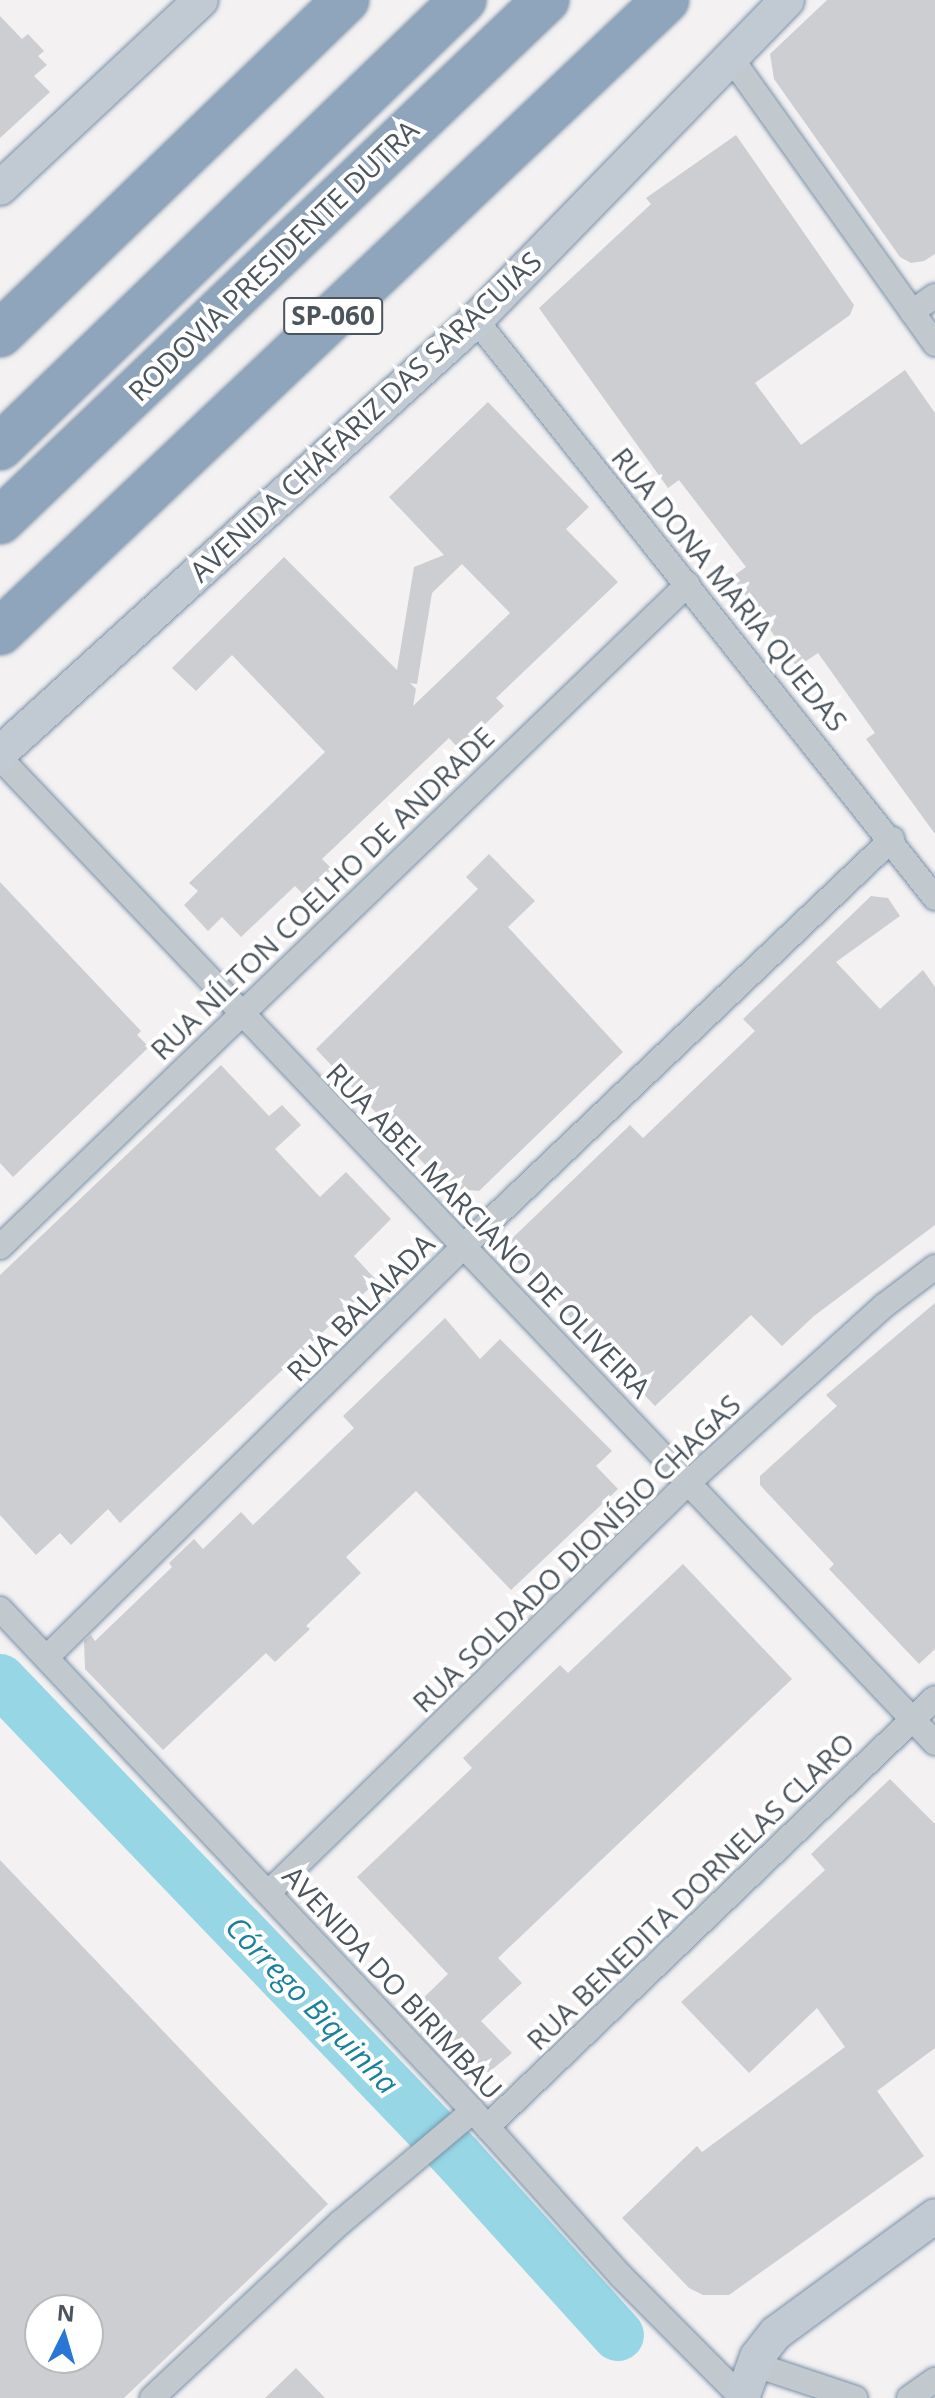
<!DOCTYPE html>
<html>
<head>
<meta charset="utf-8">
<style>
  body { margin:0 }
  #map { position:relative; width:935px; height:2398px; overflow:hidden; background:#f3f1f2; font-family:"Open Sans",sans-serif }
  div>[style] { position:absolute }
  .river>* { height:52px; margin:-26px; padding:0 26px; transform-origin:26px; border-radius:26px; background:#96d6e5 }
  .building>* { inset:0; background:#ccced2 }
  .roads { filter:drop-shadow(0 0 2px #7990a7) drop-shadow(0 0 2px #7990a7) }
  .street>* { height:24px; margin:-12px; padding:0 12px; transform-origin:12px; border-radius:12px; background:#c1c9ce }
  .secondary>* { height:34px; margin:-17px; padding:0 17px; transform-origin:17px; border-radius:17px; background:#c1cad3 }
  .highway>* { height:44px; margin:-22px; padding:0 22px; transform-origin:22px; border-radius:22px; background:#8ea5bb }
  span { translate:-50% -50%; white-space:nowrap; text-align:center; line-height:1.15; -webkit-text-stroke:8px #fff; paint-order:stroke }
  .shield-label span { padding:2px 6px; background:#fff; border:2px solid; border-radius:6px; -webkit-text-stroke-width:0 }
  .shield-label { font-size:26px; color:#4b555d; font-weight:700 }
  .street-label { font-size:28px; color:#4b555d }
  .water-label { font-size:30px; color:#19819b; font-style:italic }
  .north { position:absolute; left:24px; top:2294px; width:80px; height:80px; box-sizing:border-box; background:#fff; border:2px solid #b7bbbe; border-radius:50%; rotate:5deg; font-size:22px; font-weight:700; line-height:32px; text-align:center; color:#4b555d }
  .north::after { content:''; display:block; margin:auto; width:28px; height:36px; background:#2977d5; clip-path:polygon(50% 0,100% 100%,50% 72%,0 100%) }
</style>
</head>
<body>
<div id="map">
  <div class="river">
    <div style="left:0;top:1680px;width:661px;rotate:46.23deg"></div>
    <div style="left:457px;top:2157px;width:240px;rotate:47.9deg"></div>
  </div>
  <div class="building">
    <div style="clip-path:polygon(827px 0,935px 0,935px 254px,924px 261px,911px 263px,900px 257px,774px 79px,770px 54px)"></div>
    <div style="clip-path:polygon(0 16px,22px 39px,28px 34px,44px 51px,38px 56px,47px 65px,34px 76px,50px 92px,0 138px)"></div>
    <div style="clip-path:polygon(736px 135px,854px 305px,850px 315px,755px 383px,801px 445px,905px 370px,935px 413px,935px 834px,866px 739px,875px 733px,818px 653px,797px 667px,732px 577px,746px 567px,679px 480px,668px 488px,539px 308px,651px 204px,646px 198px)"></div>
    <div style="clip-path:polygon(evenodd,488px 402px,589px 507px,566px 529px,618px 582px,496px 698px,504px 706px,459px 749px,449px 738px,322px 859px,332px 869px,304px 895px,295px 886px,241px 937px,222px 917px,208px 931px,184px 905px,198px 891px,189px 883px,325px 752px,232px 655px,196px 691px,172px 668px,284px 557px,397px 670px,414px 567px,444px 555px,389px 497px,488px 402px,462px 564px,510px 613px,413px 706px,416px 689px,410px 683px,417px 684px,432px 593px,462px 564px)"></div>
    <div style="clip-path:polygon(489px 854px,535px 901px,508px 927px,623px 1052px,479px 1191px,447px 1188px,316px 1049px,478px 889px,466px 877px)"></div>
    <div style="clip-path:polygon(0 882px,141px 1031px,137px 1035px,149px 1047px,13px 1177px,0 1163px)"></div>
    <div style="clip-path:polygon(871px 896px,888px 898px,900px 916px,836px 962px,880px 1009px,923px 970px,935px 987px,935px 1225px,814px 1316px,782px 1346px,751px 1315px,655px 1406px,503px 1247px,630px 1125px,643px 1138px,755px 1031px,743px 1019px)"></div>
    <div style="clip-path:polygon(221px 1065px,269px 1116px,282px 1105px,301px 1125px,275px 1149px,320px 1197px,346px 1172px,391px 1219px,354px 1256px,377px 1281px,120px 1523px,108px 1509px,71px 1545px,60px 1533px,36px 1555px,0 1515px,0 1275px)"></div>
    <div style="clip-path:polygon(935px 1303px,935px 1649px,919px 1664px,829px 1569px,834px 1564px,760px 1485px,760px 1476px,837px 1406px,826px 1395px)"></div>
    <div style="clip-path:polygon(445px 1318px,480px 1359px,500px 1339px,612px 1451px,596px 1466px,618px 1489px,511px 1590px,416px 1491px,346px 1557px,361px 1573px,306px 1626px,310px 1629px,275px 1662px,266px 1653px,163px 1750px,85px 1669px,84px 1641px,91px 1635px,95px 1641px,172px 1567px,169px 1563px,194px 1539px,203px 1549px,241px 1512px,253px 1525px,354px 1428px,343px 1416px)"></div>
    <div style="clip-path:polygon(683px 1564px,792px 1679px,498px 1958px,522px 1983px,481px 2021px,512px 2053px,489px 2072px,473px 2072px,411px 2010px,448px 1974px,357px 1877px,472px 1768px,463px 1758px,560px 1665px,568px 1673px)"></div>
    <div style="clip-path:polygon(890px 1779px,935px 1824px,935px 2048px,877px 2091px,924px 2156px,729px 2295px,703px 2295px,689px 2288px,622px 2218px,697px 2146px,702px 2152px,845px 2047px,817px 2008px,749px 2073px,681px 2002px,825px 1870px,811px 1854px)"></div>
    <div style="clip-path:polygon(evenodd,0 1860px,328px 2204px,124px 2398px,0 2398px,0 1860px,40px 2310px,88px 2310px,88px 2358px,40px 2358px,40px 2310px)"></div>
    <div style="clip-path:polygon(296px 2368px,325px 2398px,265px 2398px)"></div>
  </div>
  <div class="roads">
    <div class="street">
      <div style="left:729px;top:55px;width:355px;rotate:54.5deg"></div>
      <div style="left:912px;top:312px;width:28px;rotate:-35deg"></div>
      <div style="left:476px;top:320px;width:738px;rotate:51.55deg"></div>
      <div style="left:0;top:758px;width:1358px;rotate:46.49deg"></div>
      <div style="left:0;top:1247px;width:955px;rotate:-43.94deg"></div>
      <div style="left:0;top:1609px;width:690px;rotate:46.7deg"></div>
      <div style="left:473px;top:2111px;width:222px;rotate:48.1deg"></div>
      <div style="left:621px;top:2276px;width:172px;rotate:45.2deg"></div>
      <div style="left:47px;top:1657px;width:581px;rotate:-44.58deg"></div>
      <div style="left:461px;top:1249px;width:595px;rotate:-43.57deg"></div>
      <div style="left:268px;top:1893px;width:588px;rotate:-44.31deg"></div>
      <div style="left:689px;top:1482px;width:264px;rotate:-42.1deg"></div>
      <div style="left:885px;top:1305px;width:63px;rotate:-37.2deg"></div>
      <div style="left:487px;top:2127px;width:620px;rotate:-43.76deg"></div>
      <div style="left:753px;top:2364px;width:108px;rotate:18.4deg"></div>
      <div style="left:152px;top:2398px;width:258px;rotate:-43deg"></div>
      <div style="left:341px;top:2222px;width:172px;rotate:-40.1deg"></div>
      <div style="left:909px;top:2398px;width:32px;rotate:-35deg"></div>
    </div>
    <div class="secondary">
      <div style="left:0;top:188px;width:275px;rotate:-43.1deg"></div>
      <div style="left:0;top:753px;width:643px;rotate:-42.29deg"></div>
      <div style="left:476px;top:320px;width:446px;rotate:-45.8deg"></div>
      <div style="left:742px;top:2398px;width:44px;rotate:-69.9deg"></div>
      <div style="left:757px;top:2357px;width:31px;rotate:-52deg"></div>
      <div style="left:776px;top:2333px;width:197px;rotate:-36.3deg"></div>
    </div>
    <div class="highway">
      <div style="left:0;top:334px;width:481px;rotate:-44deg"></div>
      <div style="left:0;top:447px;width:644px;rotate:-43.99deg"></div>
      <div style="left:0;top:521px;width:755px;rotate:-43.66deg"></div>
      <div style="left:0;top:632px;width:918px;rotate:-43.5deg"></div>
    </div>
  </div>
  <div class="shield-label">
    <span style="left:333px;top:316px">SP-060</span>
  </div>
  <div class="street-label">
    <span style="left:273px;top:260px;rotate:-44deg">RODOVIA PRESIDENTE DUTRA</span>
    <span style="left:365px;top:416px;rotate:-43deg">AVENIDA CHAFARIZ DAS SARACUIAS</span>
    <span style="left:730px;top:589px;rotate:51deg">RUA DONA MARIA QUEDAS</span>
    <span style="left:322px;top:893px;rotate:-44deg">RUA NÍLTON COELHO DE ANDRADE</span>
    <span style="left:489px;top:1230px;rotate:46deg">RUA ABEL MARCIANO DE OLIVEIRA</span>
    <span style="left:360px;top:1307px;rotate:-45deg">RUA BALAIADA</span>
    <span style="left:576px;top:1553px;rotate:-44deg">RUA SOLDADO DIONÍSIO CHAGAS</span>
    <span style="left:690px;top:1891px;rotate:-44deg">RUA BENEDITA DORNELAS CLARO</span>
    <span style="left:393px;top:1982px;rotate:47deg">AVENIDA DO BIRIMBAU</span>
  </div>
  <div class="water-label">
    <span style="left:312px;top:2005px;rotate:46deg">Córrego Biquinha</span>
  </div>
  <div class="north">N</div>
</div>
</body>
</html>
